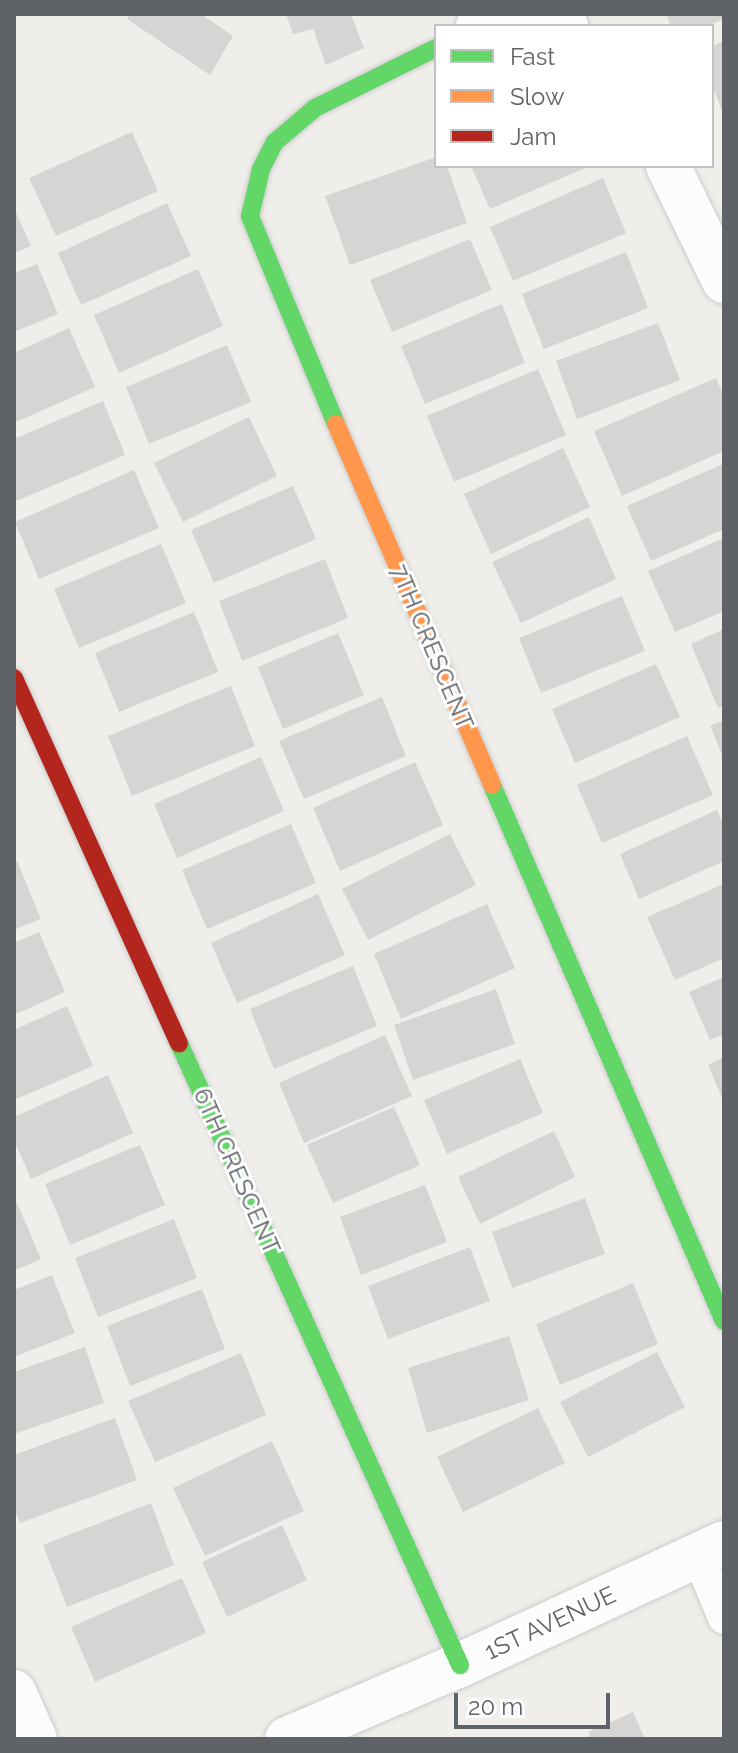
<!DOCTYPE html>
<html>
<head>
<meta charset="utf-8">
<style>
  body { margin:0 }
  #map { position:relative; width:738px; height:1753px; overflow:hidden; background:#efeeea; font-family:Raleway,sans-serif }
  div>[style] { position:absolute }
  .building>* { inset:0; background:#d6d5d3 }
  .roads { filter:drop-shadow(0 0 2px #cbcccc) drop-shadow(0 0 2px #cbcccc) }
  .lane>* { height:32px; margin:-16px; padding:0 16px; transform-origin:16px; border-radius:16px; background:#fdfcfc }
  .street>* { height:44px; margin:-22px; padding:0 22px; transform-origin:22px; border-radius:22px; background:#fdfcfc }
  .fast>* { height:18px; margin:-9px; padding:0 9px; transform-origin:9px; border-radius:9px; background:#63d668 }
  .slow>* { height:18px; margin:-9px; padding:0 9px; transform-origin:9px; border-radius:9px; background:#ff974d }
  .jam>* { height:18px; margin:-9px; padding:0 9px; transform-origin:9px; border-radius:9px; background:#b3261e }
  span { translate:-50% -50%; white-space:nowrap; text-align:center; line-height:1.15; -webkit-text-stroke:6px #fff; paint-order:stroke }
  .street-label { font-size:24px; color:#5f6368 }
  .frame { position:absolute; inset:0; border:16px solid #5f6368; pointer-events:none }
  .legend { position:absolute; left:434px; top:24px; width:280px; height:144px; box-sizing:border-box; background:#fff; border:2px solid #bfc1c3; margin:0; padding:10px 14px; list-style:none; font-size:24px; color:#5f6368 }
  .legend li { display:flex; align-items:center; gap:16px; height:40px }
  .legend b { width:40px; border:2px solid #bfc1c3 }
  .scale { position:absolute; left:454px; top:1693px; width:156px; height:36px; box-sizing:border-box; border:4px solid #5f6368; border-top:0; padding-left:10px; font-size:24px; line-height:28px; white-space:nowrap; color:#5f6368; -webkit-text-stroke:6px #fff; paint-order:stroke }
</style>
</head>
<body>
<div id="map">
  <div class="building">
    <div style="clip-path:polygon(130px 14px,201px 14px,233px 36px,210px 75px,127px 19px)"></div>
    <div style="clip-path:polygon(286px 14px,351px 14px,364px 48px,326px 65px,313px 29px,293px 34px)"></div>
    <div style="clip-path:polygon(666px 14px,724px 14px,724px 19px,707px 26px,671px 26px)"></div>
    <div style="clip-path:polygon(724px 41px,724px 115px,712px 85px,712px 46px)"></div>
    <div style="clip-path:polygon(132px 132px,158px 191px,56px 236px,29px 178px)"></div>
    <div style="clip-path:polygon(436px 157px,436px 166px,447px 166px,467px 223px,350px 265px,325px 196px)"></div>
    <div style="clip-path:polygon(471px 166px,590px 166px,490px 209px)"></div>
    <div style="clip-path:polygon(603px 178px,626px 233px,513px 281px,490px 227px)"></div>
    <div style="clip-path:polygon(167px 203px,191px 256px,81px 305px,58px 253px)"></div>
    <div style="clip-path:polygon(14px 208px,31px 246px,14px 253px)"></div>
    <div style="clip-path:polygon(470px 239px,492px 290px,392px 332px,370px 280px)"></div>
    <div style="clip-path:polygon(626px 252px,648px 308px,544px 349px,522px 294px)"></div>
    <div style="clip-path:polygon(37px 264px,58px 314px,14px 332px,14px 273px)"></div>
    <div style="clip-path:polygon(198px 269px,223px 326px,119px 373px,94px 315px)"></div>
    <div style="clip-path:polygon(502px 304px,525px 363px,425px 404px,401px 346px)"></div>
    <div style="clip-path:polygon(658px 323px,680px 380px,577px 419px,556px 361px)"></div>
    <div style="clip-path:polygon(69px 328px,95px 387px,14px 423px,14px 353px)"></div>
    <div style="clip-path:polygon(227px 345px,251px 402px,149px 444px,126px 387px)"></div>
    <div style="clip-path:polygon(538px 369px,566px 435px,454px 482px,427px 416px)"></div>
    <div style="clip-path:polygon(716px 378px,724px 397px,724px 451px,622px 496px,594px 431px)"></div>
    <div style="clip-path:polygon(103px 401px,125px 455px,14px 502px,14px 439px)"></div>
    <div style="clip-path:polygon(249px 417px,277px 476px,183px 522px,154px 463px)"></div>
    <div style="clip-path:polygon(563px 448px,590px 507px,491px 554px,464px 494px)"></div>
    <div style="clip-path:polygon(723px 464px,724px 529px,651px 561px,627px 506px)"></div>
    <div style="clip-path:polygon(134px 470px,159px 528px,39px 579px,15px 522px)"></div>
    <div style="clip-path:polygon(293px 486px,316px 539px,214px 583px,191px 530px)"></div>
    <div style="clip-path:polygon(589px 517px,616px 579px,521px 623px,492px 562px)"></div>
    <div style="clip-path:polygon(724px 538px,724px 611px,675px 632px,648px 571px)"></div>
    <div style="clip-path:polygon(161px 544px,186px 603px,79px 648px,54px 589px)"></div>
    <div style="clip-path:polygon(325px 559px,348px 618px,242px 661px,219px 601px)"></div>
    <div style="clip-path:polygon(622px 596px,645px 651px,541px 693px,519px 638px)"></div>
    <div style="clip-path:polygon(194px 612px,218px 672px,119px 712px,95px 653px)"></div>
    <div style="clip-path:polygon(724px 629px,724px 705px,718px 708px,691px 644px)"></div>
    <div style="clip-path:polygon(338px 633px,364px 695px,283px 729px,258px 667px)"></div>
    <div style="clip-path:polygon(656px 664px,680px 717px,575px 763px,552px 709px)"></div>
    <div style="clip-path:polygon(231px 686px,255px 746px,132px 796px,108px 736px)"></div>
    <div style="clip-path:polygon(382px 697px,406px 756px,304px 799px,279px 741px)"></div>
    <div style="clip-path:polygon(724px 720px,724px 759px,710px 726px)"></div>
    <div style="clip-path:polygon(687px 736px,713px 795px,602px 843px,577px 785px)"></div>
    <div style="clip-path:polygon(261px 757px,284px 811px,177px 858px,154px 804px)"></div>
    <div style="clip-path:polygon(415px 762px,443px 825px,340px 871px,313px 808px)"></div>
    <div style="clip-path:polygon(717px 810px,724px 826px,724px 861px,639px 899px,620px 854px)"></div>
    <div style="clip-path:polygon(291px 824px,316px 883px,207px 929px,182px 870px)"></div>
    <div style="clip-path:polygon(450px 834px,476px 885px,368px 940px,342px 889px)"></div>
    <div style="clip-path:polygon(17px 861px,41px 919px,14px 930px,14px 863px)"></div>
    <div style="clip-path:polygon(724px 884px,724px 958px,675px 980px,647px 917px)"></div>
    <div style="clip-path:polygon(318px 894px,345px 955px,237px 1003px,211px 943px)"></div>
    <div style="clip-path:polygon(487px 904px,515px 968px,401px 1019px,374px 954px)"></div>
    <div style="clip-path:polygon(39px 932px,65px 992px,14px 1015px,14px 943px)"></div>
    <div style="clip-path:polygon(353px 966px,377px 1026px,274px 1069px,250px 1009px)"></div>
    <div style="clip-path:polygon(724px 977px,724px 1034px,710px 1040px,689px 992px)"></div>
    <div style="clip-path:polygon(496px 989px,515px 1044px,413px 1080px,394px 1025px)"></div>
    <div style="clip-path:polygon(67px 1006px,93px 1066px,14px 1100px,14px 1030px)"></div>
    <div style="clip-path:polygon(385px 1035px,412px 1096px,304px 1143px,279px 1083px)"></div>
    <div style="clip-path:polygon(724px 1057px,724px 1102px,708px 1065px)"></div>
    <div style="clip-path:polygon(520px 1059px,543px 1113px,447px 1154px,424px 1100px)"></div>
    <div style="clip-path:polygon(108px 1075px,133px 1133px,31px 1179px,14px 1140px,14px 1117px)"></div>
    <div style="clip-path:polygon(394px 1107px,420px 1165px,333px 1203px,307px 1145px)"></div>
    <div style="clip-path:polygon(554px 1131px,575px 1177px,480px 1224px,458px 1177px)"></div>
    <div style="clip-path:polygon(140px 1145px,165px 1205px,70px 1245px,45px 1184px)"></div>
    <div style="clip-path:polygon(425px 1185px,447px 1242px,361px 1275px,340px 1217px)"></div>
    <div style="clip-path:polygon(14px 1196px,41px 1259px,14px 1271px)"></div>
    <div style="clip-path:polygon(585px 1198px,605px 1254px,512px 1288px,492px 1232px)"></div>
    <div style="clip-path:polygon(174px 1219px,197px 1278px,98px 1317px,75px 1258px)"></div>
    <div style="clip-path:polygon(470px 1247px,490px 1301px,388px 1339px,368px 1286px)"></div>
    <div style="clip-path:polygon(52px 1275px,75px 1333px,14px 1357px,14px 1290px)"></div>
    <div style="clip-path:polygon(633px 1283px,658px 1344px,560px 1385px,536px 1324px)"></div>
    <div style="clip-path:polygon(202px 1289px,225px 1349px,130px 1386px,107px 1326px)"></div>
    <div style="clip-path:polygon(509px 1336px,529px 1400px,427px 1433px,408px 1368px)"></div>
    <div style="clip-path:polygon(85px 1347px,104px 1403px,14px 1434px,14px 1372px)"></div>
    <div style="clip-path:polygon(657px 1352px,685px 1407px,588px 1457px,560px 1402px)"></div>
    <div style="clip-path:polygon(241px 1353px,266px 1415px,155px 1462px,128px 1401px)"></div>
    <div style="clip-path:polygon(538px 1408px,565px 1463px,463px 1512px,437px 1457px)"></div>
    <div style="clip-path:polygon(115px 1418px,137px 1480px,20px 1523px,14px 1507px,14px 1455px)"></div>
    <div style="clip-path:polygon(272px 1441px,304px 1511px,205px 1556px,173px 1488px)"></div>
    <div style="clip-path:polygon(151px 1503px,174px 1565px,67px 1607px,43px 1545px)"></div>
    <div style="clip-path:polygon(282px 1525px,307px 1580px,227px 1617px,202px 1562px)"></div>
    <div style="clip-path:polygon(182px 1578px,206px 1633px,95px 1682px,71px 1627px)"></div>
    <div style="clip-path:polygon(633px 1712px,645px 1739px,591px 1739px,588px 1732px)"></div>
  </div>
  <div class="roads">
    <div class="lane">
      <div style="left:698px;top:1555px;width:68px;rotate:67.6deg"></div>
    </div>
    <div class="street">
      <div style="left:478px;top:26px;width:25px;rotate:-27deg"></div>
      <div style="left:500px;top:15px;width:46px"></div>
      <div style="left:546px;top:15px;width:23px;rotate:29deg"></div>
      <div style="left:668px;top:166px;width:128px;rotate:64deg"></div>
      <div style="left:14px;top:1692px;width:51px;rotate:65.9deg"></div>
      <div style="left:287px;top:1739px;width:188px;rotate:-23.2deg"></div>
      <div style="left:460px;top:1665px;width:291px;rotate:-24.8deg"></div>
    </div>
    <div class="fast">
      <div style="left:336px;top:424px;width:225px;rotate:-112.5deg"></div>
      <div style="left:250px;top:216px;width:48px;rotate:-76.8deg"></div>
      <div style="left:261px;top:169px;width:30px;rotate:-63deg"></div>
      <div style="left:275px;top:142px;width:52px;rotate:-40.4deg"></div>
      <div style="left:315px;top:108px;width:135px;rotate:-26.4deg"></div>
      <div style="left:492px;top:785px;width:584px;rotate:66.6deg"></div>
      <div style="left:179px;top:1043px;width:683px;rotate:65.69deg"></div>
    </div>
    <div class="slow">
      <div style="left:336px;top:424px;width:393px;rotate:66.6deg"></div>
    </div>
    <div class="jam">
      <div style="left:14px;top:678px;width:401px;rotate:65.7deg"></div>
    </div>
  </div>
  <div class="street-label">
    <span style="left:432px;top:647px;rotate:67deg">7TH CRESCENT</span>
    <span style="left:237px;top:1171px;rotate:66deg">6TH CRESCENT</span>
    <span style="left:550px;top:1623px;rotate:-25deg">1ST AVENUE</span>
  </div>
  <div class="frame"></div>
  <ul class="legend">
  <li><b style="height:10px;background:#63d668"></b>Fast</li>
  <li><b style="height:10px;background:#ff974d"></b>Slow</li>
  <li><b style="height:10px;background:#b3261e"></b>Jam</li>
  </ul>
  <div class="scale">20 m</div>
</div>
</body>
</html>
